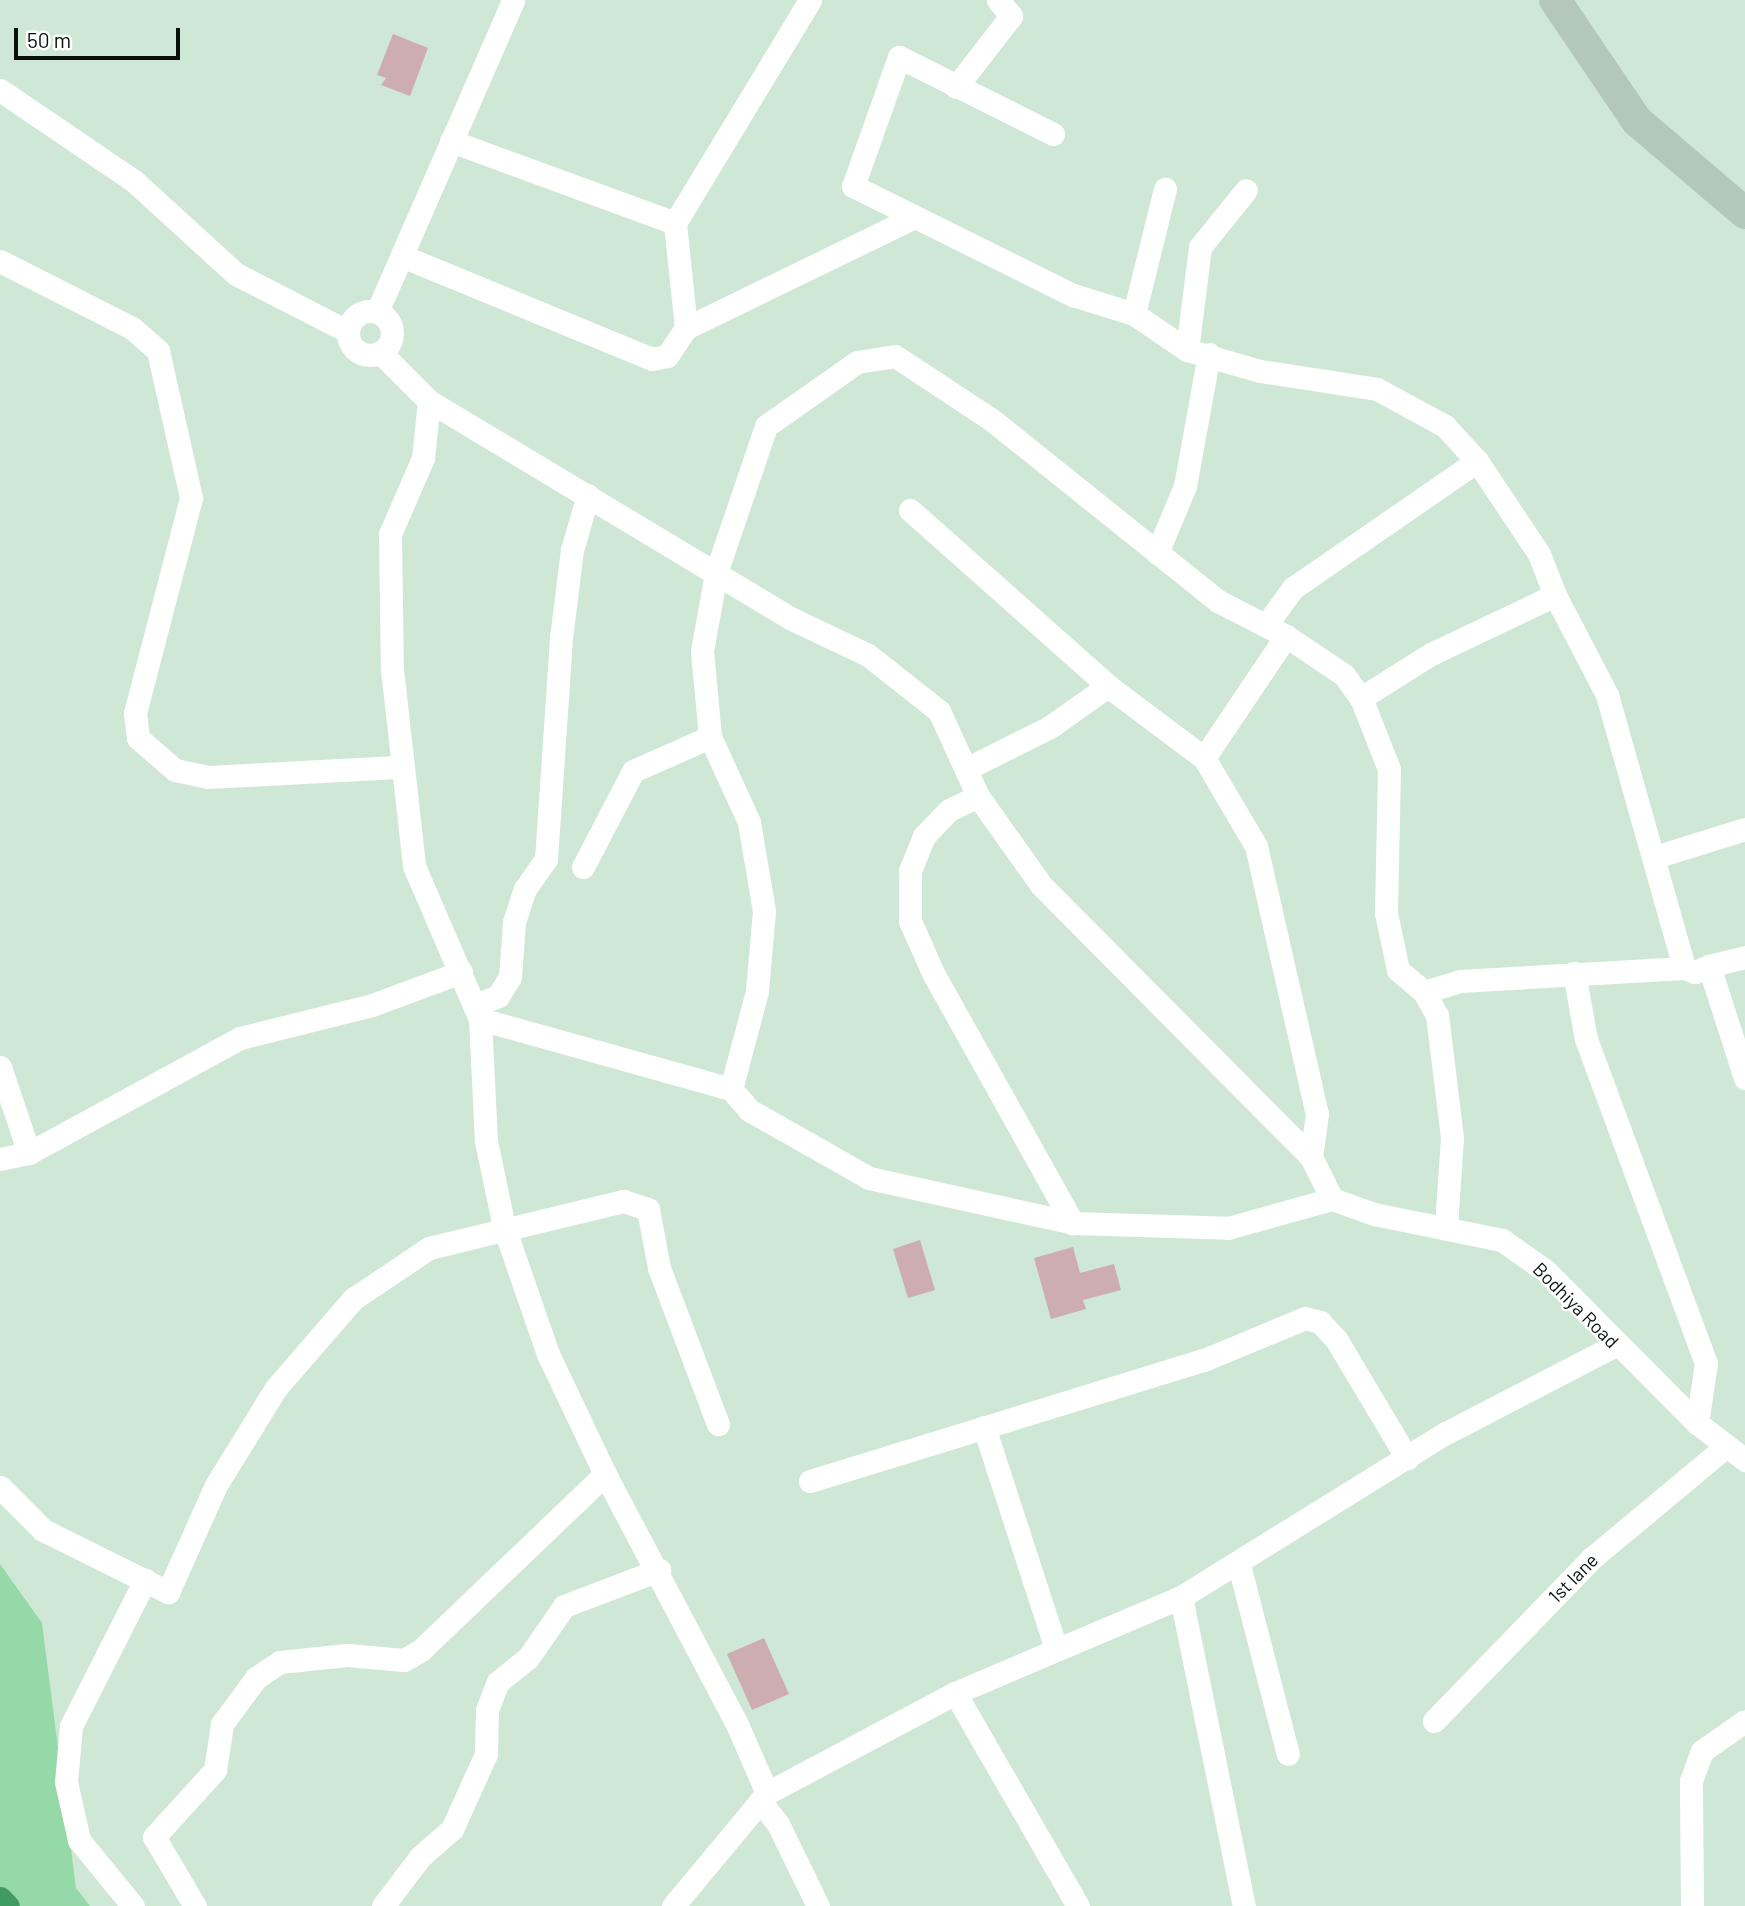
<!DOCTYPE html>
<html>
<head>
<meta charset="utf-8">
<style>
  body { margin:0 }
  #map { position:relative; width:1745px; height:1906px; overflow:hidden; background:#cfe8d5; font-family:Barlow,sans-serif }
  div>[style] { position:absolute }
  .green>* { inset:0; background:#95d9a8 }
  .canal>* { height:23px; margin:-11.5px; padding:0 11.5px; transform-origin:11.5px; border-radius:11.5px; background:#419a61 }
  .building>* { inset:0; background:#cdadad }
  .street>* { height:23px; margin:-11.5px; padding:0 11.5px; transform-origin:11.5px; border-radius:11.5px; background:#fff }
  .street>.ring { margin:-11.5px; padding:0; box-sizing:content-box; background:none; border:23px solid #fff; border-radius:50% }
  .secondary>* { height:32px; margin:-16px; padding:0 16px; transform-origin:16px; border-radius:16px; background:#b3c8b9 }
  span { translate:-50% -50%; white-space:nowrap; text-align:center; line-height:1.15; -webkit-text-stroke:5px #fff; paint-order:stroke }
  .street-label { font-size:19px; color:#08100a }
  .scale { position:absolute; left:14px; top:28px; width:166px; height:32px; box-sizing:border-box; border:4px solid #08100a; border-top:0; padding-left:9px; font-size:21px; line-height:24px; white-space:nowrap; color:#08100a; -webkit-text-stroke:5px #fff; paint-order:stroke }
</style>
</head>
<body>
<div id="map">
  <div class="green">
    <div style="clip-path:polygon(0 1564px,42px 1623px,76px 1888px,90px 1906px,0 1906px)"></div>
  </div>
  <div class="canal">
    <div style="left:0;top:1898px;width:11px;rotate:45deg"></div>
  </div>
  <div class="building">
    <div style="clip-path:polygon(393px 34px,428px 48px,410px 96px,381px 85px,386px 78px,377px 75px)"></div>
    <div style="clip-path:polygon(920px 1240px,935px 1290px,908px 1298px,893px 1249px)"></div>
    <div style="clip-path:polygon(1073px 1247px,1080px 1273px,1114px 1264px,1121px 1290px,1083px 1300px,1086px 1309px,1051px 1319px,1034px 1258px)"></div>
    <div style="clip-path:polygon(764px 1638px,789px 1694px,752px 1710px,727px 1654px)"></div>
  </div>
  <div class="street">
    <div style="left:956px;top:87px;width:90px;rotate:-52.2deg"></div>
    <div style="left:1011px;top:16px;width:21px;rotate:-129deg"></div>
    <div style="left:0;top:90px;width:162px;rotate:34.2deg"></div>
    <div style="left:134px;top:181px;width:138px;rotate:42.4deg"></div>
    <div style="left:236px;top:274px;width:125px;rotate:27.2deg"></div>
    <div style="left:1053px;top:134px;width:172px;rotate:-153.4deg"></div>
    <div style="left:899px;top:57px;width:137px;rotate:109.6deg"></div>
    <div style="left:853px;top:186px;width:246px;rotate:26.4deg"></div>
    <div style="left:1073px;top:295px;width:64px;rotate:17.3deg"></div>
    <div style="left:1134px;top:314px;width:64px;rotate:34.2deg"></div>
    <div style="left:1187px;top:350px;width:76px;rotate:16deg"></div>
    <div style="left:1260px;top:371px;width:118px;rotate:8.7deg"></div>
    <div style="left:1377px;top:389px;width:77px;rotate:28.6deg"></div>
    <div style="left:1445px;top:426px;width:47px;rotate:47.6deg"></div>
    <div style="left:1477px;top:461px;width:112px;rotate:56.3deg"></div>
    <div style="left:1539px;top:554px;width:44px;rotate:68.7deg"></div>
    <div style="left:1555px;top:595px;width:113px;rotate:62.5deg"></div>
    <div style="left:1607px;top:695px;width:284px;rotate:74.2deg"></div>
    <div style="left:1684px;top:968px;width:12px;rotate:20deg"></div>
    <div style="left:1695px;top:972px;width:15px;rotate:-23deg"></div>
    <div style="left:1709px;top:966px;width:118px;rotate:72.2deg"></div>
    <div style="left:451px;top:141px;width:239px;rotate:20.1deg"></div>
    <div style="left:402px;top:256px;width:270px;rotate:22.4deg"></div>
    <div style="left:652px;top:359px;width:15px;rotate:-11deg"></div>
    <div style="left:667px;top:356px;width:34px;rotate:-56deg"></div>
    <div style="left:686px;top:328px;width:106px;rotate:-96deg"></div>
    <div style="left:675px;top:223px;width:261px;rotate:-58.8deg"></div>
    <div style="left:0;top:261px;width:148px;rotate:26.9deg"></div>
    <div style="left:132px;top:328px;width:35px;rotate:41deg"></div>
    <div style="left:158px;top:351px;width:151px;rotate:77.3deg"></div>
    <div style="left:191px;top:498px;width:222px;rotate:104.6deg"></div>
    <div style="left:135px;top:713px;width:25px;rotate:83deg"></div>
    <div style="left:138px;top:738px;width:49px;rotate:40.9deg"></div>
    <div style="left:175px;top:770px;width:34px;rotate:12deg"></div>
    <div style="left:208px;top:777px;width:194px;rotate:-3deg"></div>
    <div class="ring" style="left:348px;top:311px;width:21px;height:21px"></div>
    <div style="left:377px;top:312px;width:340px;rotate:-66.4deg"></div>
    <div style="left:1134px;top:314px;width:129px;rotate:-76.1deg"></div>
    <div style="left:686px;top:328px;width:252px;rotate:-25.9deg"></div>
    <div style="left:1187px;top:350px;width:104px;rotate:-82.8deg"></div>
    <div style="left:1200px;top:247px;width:73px;rotate:-51.1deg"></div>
    <div style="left:380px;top:352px;width:69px;rotate:45deg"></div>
    <div style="left:429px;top:401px;width:57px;rotate:96deg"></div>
    <div style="left:423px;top:458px;width:83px;rotate:113.5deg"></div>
    <div style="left:390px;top:534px;width:135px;rotate:89.2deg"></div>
    <div style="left:392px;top:669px;width:198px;rotate:83.6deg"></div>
    <div style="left:414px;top:866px;width:167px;rotate:66.7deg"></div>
    <div style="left:480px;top:1019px;width:122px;rotate:87.2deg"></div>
    <div style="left:486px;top:1141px;width:88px;rotate:78.2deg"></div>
    <div style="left:504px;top:1227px;width:134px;rotate:70.9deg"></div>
    <div style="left:548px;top:1354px;width:133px;rotate:64.6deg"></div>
    <div style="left:605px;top:1474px;width:280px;rotate:62.2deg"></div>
    <div style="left:736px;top:1722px;width:77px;rotate:66.4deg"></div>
    <div style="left:429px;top:401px;width:421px;rotate:31deg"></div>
    <div style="left:790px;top:618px;width:86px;rotate:25.4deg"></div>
    <div style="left:868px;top:655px;width:90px;rotate:38.3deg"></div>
    <div style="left:939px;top:711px;width:94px;rotate:65.4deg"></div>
    <div style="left:978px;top:796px;width:109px;rotate:54.7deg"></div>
    <div style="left:1041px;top:885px;width:383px;rotate:45.2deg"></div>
    <div style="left:1311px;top:1157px;width:47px;rotate:63.4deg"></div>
    <div style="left:1332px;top:1199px;width:45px;rotate:19.7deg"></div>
    <div style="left:1374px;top:1214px;width:131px;rotate:11.5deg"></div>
    <div style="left:1502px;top:1240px;width:54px;rotate:35.2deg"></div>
    <div style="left:1546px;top:1271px;width:214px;rotate:45.2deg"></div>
    <div style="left:1697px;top:1423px;width:61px;rotate:37.6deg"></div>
    <div style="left:910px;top:510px;width:265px;rotate:41.6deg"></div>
    <div style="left:1108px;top:686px;width:120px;rotate:36.9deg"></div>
    <div style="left:1204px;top:758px;width:102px;rotate:59.4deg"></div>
    <div style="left:1256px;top:846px;width:275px;rotate:77.2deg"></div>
    <div style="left:1317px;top:1114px;width:43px;rotate:97.9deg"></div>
    <div style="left:1157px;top:553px;width:73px;rotate:-67.3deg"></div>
    <div style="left:1185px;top:486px;width:134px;rotate:-79.7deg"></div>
    <div style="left:1266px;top:625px;width:46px;rotate:-53.9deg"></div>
    <div style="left:1293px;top:588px;width:224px;rotate:-34.6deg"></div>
    <div style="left:1361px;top:698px;width:83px;rotate:-32.2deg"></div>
    <div style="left:1431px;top:654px;width:137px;rotate:-25.4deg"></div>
    <div style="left:1204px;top:758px;width:147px;rotate:-56.1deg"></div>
    <div style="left:966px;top:769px;width:94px;rotate:-26.6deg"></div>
    <div style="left:1050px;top:727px;width:71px;rotate:-35.3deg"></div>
    <div style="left:978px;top:796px;width:32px;rotate:154deg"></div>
    <div style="left:949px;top:810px;width:36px;rotate:134deg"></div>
    <div style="left:924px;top:836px;width:38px;rotate:112deg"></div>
    <div style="left:910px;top:871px;width:50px;rotate:90deg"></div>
    <div style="left:910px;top:921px;width:57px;rotate:66.1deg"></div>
    <div style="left:933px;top:973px;width:287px;rotate:60.8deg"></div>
    <div style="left:1655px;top:857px;width:94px;rotate:-17.3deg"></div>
    <div style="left:583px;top:867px;width:108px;rotate:-62.5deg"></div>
    <div style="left:633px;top:771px;width:84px;rotate:-23.8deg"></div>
    <div style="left:1709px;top:966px;width:37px;rotate:-14deg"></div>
    <div style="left:1574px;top:973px;width:67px;rotate:79.7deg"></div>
    <div style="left:1586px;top:1039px;width:346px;rotate:69.7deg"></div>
    <div style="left:1706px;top:1363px;width:61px;rotate:98.5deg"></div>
    <div style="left:1424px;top:992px;width:38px;rotate:-17deg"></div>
    <div style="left:1460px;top:981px;width:224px;rotate:-3.3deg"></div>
    <div style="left:475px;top:1005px;width:25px;rotate:-21deg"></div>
    <div style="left:498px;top:996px;width:22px;rotate:-58deg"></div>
    <div style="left:510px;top:977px;width:55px;rotate:-85.8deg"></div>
    <div style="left:514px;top:922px;width:35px;rotate:-72deg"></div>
    <div style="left:525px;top:889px;width:37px;rotate:-55deg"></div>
    <div style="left:546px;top:859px;width:222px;rotate:-86.1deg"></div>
    <div style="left:561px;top:638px;width:89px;rotate:-82.9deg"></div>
    <div style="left:572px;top:550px;width:57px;rotate:-73.8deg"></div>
    <div style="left:480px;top:1019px;width:261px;rotate:15.6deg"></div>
    <div style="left:731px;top:1089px;width:28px;rotate:49deg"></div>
    <div style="left:749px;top:1110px;width:138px;rotate:29.5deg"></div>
    <div style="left:869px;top:1178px;width:209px;rotate:12.4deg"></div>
    <div style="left:1073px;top:1223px;width:155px;rotate:1.8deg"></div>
    <div style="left:1228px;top:1228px;width:108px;rotate:-15.6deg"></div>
    <div style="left:0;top:1067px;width:91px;rotate:71.4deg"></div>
    <div style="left:29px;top:1153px;width:240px;rotate:-28.6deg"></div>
    <div style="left:240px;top:1038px;width:136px;rotate:-14deg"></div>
    <div style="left:372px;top:1005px;width:95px;rotate:-20.3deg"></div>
    <div style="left:731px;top:1089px;width:101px;rotate:-75.1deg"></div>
    <div style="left:757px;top:991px;width:80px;rotate:-85deg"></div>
    <div style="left:764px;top:911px;width:90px;rotate:-99.6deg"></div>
    <div style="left:749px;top:822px;width:94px;rotate:-114.6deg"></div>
    <div style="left:710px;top:737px;width:86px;rotate:-95.3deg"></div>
    <div style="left:702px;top:651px;width:79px;rotate:-79.8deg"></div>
    <div style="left:716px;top:573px;width:155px;rotate:-71.2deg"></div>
    <div style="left:766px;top:426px;width:111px;rotate:-35.1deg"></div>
    <div style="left:857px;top:362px;width:38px;rotate:-9deg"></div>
    <div style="left:895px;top:356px;width:116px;rotate:33.4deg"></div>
    <div style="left:992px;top:420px;width:290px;rotate:38.7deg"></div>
    <div style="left:1218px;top:601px;width:76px;rotate:27.2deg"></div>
    <div style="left:1286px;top:636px;width:70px;rotate:33.9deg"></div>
    <div style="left:1344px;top:675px;width:29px;rotate:54deg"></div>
    <div style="left:1361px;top:698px;width:76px;rotate:68.5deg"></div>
    <div style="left:1389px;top:769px;width:144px;rotate:91.2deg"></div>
    <div style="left:1386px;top:913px;width:58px;rotate:78.1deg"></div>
    <div style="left:1398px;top:970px;width:34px;rotate:40deg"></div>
    <div style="left:1424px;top:992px;width:26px;rotate:61deg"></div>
    <div style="left:1437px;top:1015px;width:124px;rotate:83deg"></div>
    <div style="left:1452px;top:1138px;width:89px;rotate:93.9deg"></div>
    <div style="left:0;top:1159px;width:30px;rotate:-12deg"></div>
    <div style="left:984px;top:1427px;width:233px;rotate:72deg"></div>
    <div style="left:810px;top:1481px;width:412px;rotate:-17.1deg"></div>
    <div style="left:1204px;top:1360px;width:109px;rotate:-22.6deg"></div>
    <div style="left:1305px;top:1318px;width:16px;rotate:15deg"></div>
    <div style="left:1320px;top:1322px;width:23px;rotate:47deg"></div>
    <div style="left:1336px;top:1339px;width:139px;rotate:59.2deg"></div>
    <div style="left:0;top:1487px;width:61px;rotate:45deg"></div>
    <div style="left:43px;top:1530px;width:140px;rotate:26.4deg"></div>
    <div style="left:168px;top:1592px;width:117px;rotate:-65.8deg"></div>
    <div style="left:216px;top:1485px;width:114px;rotate:-58.3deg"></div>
    <div style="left:276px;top:1388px;width:118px;rotate:-49.1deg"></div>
    <div style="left:353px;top:1299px;width:92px;rotate:-33.9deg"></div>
    <div style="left:429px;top:1248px;width:200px;rotate:-13.6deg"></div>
    <div style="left:623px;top:1201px;width:26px;rotate:18deg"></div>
    <div style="left:648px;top:1209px;width:60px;rotate:79.4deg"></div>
    <div style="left:659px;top:1268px;width:167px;rotate:69.3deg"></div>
    <div style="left:1239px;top:1565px;width:195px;rotate:75.5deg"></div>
    <div style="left:1181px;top:1597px;width:315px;rotate:78.5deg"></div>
    <div style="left:955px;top:1693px;width:246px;rotate:60deg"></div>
    <div style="left:1434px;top:1721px;width:227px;rotate:-45.9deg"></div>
    <div style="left:1592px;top:1558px;width:173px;rotate:-39.8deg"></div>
    <div style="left:760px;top:1801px;width:29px;rotate:52deg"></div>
    <div style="left:778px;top:1824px;width:91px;rotate:64deg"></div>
    <div style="left:133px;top:1906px;width:85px;rotate:-129.3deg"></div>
    <div style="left:79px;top:1840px;width:59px;rotate:-102.6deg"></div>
    <div style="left:66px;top:1782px;width:56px;rotate:-84.9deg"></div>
    <div style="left:71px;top:1726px;width:164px;rotate:-63.1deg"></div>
    <div style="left:195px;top:1906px;width:80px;rotate:-120.7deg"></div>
    <div style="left:154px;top:1837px;width:91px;rotate:-47.7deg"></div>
    <div style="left:215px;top:1770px;width:47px;rotate:-81.3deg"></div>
    <div style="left:222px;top:1724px;width:57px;rotate:-53.5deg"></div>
    <div style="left:256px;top:1678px;width:29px;rotate:-34deg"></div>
    <div style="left:280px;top:1662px;width:67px;rotate:-6deg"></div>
    <div style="left:347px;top:1655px;width:57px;rotate:5deg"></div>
    <div style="left:404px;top:1660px;width:20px;rotate:-30deg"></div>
    <div style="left:421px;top:1650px;width:255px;rotate:-43.7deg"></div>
    <div style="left:383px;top:1906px;width:61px;rotate:-52.9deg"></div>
    <div style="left:420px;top:1857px;width:43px;rotate:-41.2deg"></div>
    <div style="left:452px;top:1829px;width:82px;rotate:-65.6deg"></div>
    <div style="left:486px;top:1754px;width:44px;rotate:-88.7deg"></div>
    <div style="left:487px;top:1710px;width:30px;rotate:-69deg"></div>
    <div style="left:498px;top:1682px;width:38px;rotate:-39deg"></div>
    <div style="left:528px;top:1658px;width:63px;rotate:-55.3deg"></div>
    <div style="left:564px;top:1606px;width:102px;rotate:-20.8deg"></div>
    <div style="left:673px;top:1906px;width:147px;rotate:-50.2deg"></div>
    <div style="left:767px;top:1793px;width:213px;rotate:-28deg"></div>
    <div style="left:955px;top:1693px;width:246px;rotate:-23deg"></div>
    <div style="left:1181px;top:1597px;width:312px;rotate:-31.8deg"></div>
    <div style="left:1446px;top:1433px;width:191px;rotate:-27.4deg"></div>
    <div style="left:1692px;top:1906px;width:125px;rotate:-90.5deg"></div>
    <div style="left:1691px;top:1781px;width:32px;rotate:-70deg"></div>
    <div style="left:1702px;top:1751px;width:52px;rotate:-34.9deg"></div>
  </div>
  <div class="secondary">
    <div style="left:1555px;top:0;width:146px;rotate:55.9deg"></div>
    <div style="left:1637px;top:121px;width:142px;rotate:40.4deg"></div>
  </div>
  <div class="street-label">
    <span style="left:1576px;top:1305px;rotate:45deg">Bodhiya Road</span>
    <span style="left:1573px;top:1578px;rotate:-45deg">1st lane</span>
  </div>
  <div class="scale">50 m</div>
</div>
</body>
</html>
